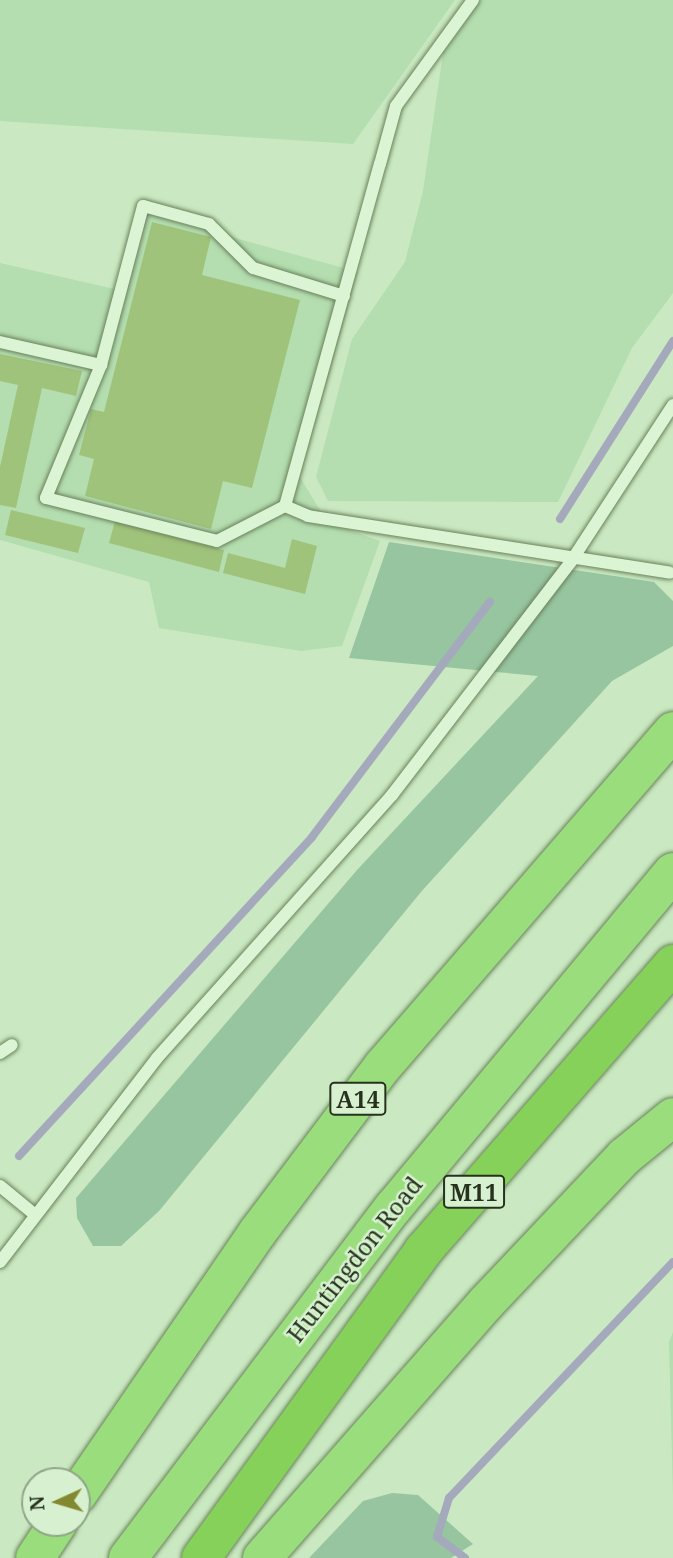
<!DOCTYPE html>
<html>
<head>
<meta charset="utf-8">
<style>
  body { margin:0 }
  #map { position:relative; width:673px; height:1558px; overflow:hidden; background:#cae9c2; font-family:"Noto Serif",serif }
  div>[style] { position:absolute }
  .farmland>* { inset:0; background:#b4ddb0 }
  .green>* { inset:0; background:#97c5a0 }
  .stream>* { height:8px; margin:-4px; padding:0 4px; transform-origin:4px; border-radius:4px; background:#a4a9bc }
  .building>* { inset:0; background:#a0c37b }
  .roads { filter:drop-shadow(0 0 2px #6a815b) drop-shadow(0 0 2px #6a815b) }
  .service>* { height:12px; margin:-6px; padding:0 6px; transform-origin:6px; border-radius:6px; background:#dbf5d4 }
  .trunk>* { height:38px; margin:-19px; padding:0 19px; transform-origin:19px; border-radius:19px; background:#9add7c }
  .motorway>* { height:38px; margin:-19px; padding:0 19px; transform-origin:19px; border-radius:19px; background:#85d15a }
  span { translate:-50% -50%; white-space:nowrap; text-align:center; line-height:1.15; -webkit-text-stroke:5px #d7f1d0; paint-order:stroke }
  .shield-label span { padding:2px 5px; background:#d7f1d0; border:2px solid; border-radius:5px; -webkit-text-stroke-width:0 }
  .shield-label { font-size:23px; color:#27321e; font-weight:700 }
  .street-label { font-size:24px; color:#27321e }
  .north { position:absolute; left:21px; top:1467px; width:70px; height:70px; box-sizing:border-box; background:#d7f1d0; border:2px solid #91a589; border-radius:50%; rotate:266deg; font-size:19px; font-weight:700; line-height:28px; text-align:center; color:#27321e }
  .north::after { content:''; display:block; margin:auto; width:24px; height:32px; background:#838931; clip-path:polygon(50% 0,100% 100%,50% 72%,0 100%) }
</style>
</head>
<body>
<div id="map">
  <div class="farmland">
    <div style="clip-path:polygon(0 0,455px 0,353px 144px,0 121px)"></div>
    <div style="clip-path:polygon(481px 0,673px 0,673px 293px,632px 348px,558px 502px,328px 501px,316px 477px,352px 339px,405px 262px,423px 191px,443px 53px)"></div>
    <div style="clip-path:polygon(141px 212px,358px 272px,300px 477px,327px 522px,380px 541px,342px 646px,301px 651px,159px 628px,149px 582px,0 540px,0 263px,119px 290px)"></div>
    <div style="clip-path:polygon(673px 1332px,673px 1496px,669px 1342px)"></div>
  </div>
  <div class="green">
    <div style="clip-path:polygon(389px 542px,654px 582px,673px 601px,673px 646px,612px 681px,421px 892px,159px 1211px,121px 1246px,93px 1246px,77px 1218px,76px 1198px,357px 870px,538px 676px,349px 658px)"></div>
    <div style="clip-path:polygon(392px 1493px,418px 1495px,473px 1544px,451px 1558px,309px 1558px,363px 1501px)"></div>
  </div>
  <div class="stream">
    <div style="left:560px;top:519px;width:211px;rotate:-57.6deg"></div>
    <div style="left:19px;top:1156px;width:433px;rotate:-47.4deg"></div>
    <div style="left:312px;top:837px;width:295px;rotate:-52.9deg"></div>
    <div style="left:465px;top:1558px;width:35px;rotate:-143deg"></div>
    <div style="left:437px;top:1537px;width:41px;rotate:-72.9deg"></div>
    <div style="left:449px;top:1498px;width:325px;rotate:-46.5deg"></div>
  </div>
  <div class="building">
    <div style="clip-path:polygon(152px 222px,211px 237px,202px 275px,300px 300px,252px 488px,223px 481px,211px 529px,85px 496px,94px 459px,79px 455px,91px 409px,104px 412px)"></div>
    <div style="clip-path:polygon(0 354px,82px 371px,76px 396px,42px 388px,16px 508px,0 505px,0 467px,18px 385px,0 381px)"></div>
    <div style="clip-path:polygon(11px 510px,85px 528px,78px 553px,5px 535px)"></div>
    <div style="clip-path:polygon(115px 521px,224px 550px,219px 572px,109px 543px)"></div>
    <div style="clip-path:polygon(292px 539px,317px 546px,305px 594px,223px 573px,228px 553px,285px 568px)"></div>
  </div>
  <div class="roads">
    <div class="service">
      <div style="left:344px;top:296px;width:95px;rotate:-162.9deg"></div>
      <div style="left:253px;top:268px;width:62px;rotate:-135deg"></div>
      <div style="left:209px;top:224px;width:68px;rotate:-164.7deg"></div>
      <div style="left:143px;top:206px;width:164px;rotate:104.8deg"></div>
      <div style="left:101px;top:365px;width:144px;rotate:112.5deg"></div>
      <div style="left:46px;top:498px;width:176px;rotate:14.1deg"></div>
      <div style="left:217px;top:541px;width:76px;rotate:-27.2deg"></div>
      <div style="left:285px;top:506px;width:355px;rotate:-74.5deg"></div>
      <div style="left:380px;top:164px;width:60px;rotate:-74.6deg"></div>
      <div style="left:396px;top:106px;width:131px;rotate:-54deg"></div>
      <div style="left:0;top:342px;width:104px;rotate:12.8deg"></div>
      <div style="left:285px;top:506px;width:25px;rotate:23deg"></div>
      <div style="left:308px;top:516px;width:366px;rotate:8.9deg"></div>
      <div style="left:0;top:1053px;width:14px;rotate:-34deg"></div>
      <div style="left:0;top:1186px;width:44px;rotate:39.5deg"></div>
      <div style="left:0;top:1262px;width:257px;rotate:-52.4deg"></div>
      <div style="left:157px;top:1058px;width:353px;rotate:-48.2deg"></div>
      <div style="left:392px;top:795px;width:296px;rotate:-52.5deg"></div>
      <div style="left:572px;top:560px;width:185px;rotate:-56.9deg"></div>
    </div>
    <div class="trunk">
      <div style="left:77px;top:1495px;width:318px;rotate:-55.5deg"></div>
      <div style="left:257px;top:1233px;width:209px;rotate:-53deg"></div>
      <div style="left:383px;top:1066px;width:443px;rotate:-49.1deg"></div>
      <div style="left:35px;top:1558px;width:42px;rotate:-56.7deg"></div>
      <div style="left:128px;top:1558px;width:439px;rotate:-52.9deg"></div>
      <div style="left:393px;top:1208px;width:437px;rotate:-50.2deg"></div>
      <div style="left:262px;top:1558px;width:339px;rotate:-48.7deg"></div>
      <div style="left:486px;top:1303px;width:201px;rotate:-46.6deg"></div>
      <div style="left:624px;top:1157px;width:63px;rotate:-39.2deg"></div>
    </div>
    <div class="motorway">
      <div style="left:201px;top:1558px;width:379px;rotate:-54.1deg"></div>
      <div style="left:423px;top:1251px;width:381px;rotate:-48.9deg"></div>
    </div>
  </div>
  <div class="shield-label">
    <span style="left:358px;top:1099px">A14</span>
    <span style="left:474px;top:1192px">M11</span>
  </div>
  <div class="street-label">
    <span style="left:354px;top:1259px;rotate:-52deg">Huntingdon Road</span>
  </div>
  <div class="north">N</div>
</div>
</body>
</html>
